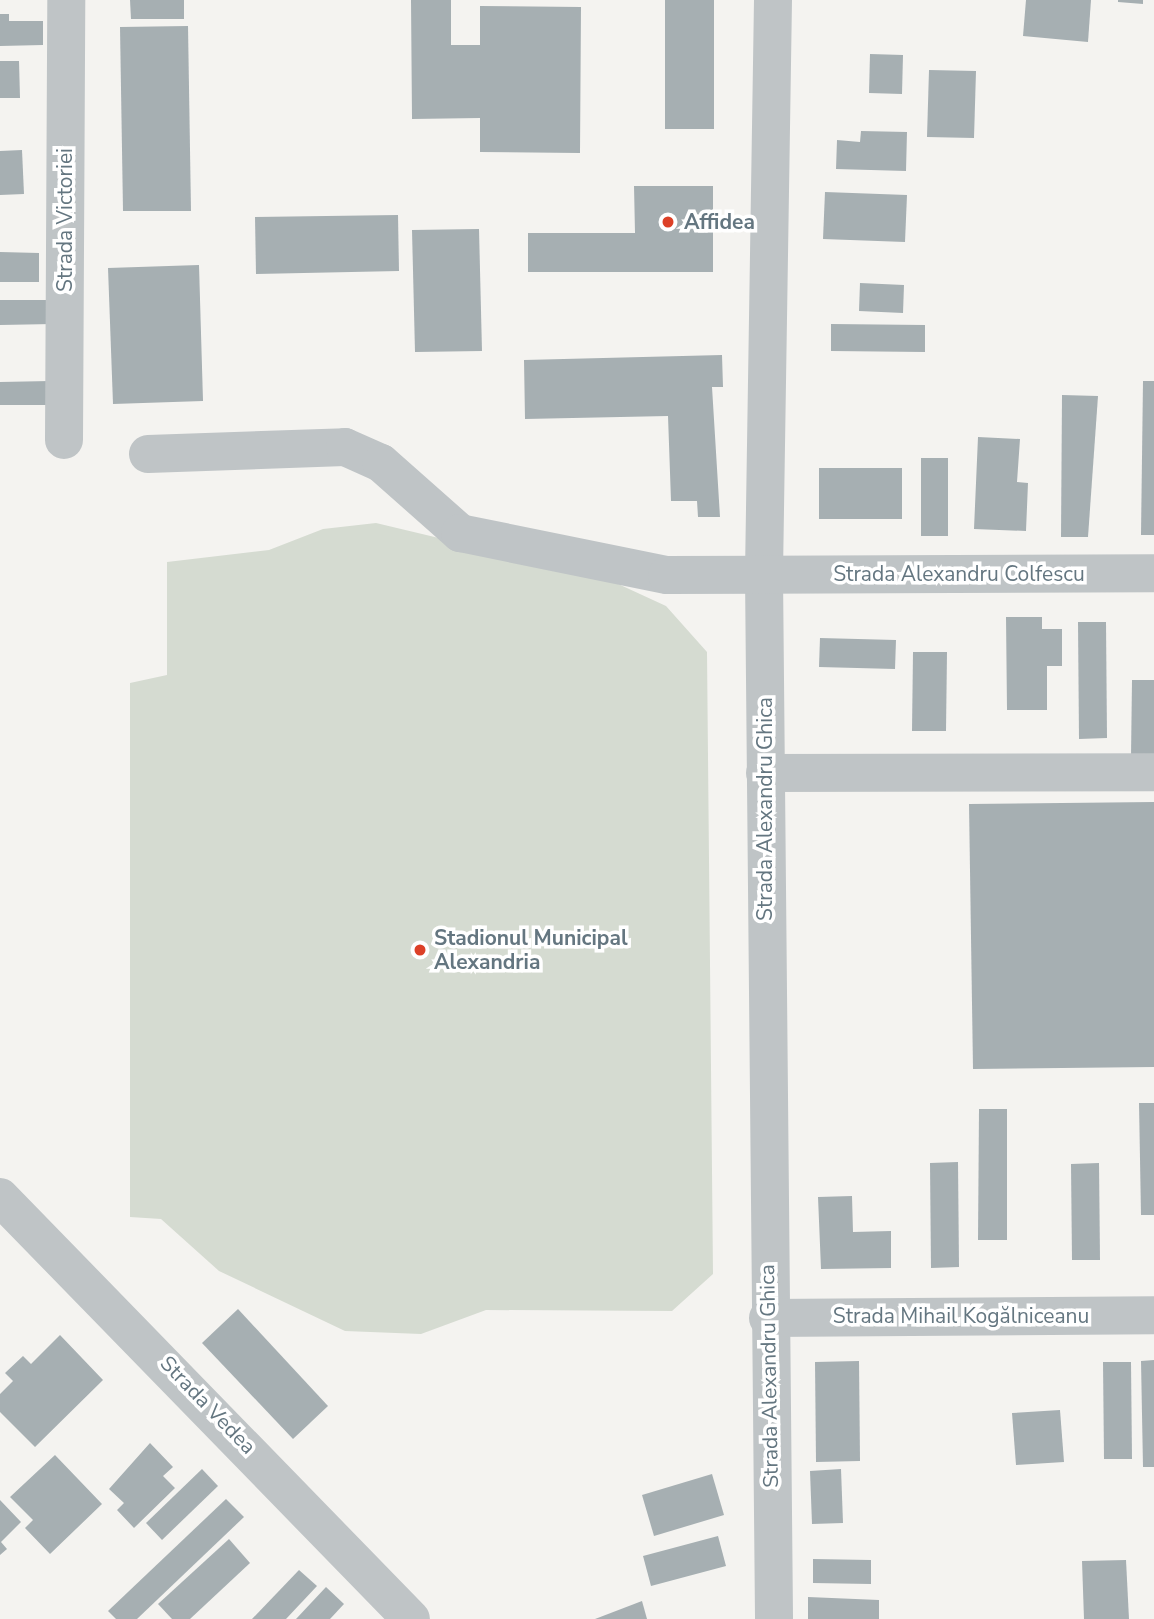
<!DOCTYPE html>
<html>
<head>
<meta charset="utf-8">
<style>
  body { margin:0 }
  #map { position:relative; width:1154px; height:1619px; overflow:hidden; background:#f4f3f0; font-family:"Nunito Sans",sans-serif }
  div>[style] { position:absolute }
  .green>* { inset:0; background:#d5dbd1 }
  .building>* { inset:0; background:#a6afb2 }
  .minor>* { height:38px; margin:-19px; padding:0 19px; transform-origin:19px; border-radius:19px; background:#bfc4c6 }
  .dots>* { width:19px; height:19px; translate:-50% -50%; box-sizing:border-box; border:4px solid #fff; border-radius:50% }
  span { translate:-50% -50%; white-space:nowrap; text-align:center; line-height:1.15; -webkit-text-stroke:7px #fff; paint-order:stroke }
  .street-label { font-size:21px; color:#647680 }
  .poi-label { font-size:21px; color:#647680; font-weight:700 }
  .left { translate:0 -50%; text-align:left }
</style>
</head>
<body>
<div id="map">
  <div class="green">
    <div style="clip-path:polygon(376px 523px,603px 577px,666px 606px,707px 652px,713px 1274px,672px 1311px,486px 1310px,421px 1334px,345px 1331px,219px 1271px,161px 1219px,130px 1217px,130px 683px,167px 675px,167px 562px,269px 550px,323px 529px)"></div>
  </div>
  <div class="building">
    <div style="clip-path:polygon(130px 0,184px 0,184px 19px,131px 19px)"></div>
    <div style="clip-path:polygon(411px 0,451px 0,451px 45px,480px 45px,480px 6px,581px 7px,580px 153px,480px 152px,480px 118px,412px 119px)"></div>
    <div style="clip-path:polygon(665px 0,714px 0,714px 129px,665px 129px)"></div>
    <div style="clip-path:polygon(1026px 0,1091px 0,1088px 42px,1023px 36px)"></div>
    <div style="clip-path:polygon(1118px 0,1143px 0,1143px 4px,1118px 2px)"></div>
    <div style="clip-path:polygon(0 14px,9px 14px,9px 21px,43px 21px,43px 45px,0 46px)"></div>
    <div style="clip-path:polygon(188px 26px,191px 211px,123px 211px,120px 27px)"></div>
    <div style="clip-path:polygon(870px 54px,903px 55px,902px 94px,869px 93px)"></div>
    <div style="clip-path:polygon(0 61px,19px 61px,20px 98px,0 98px)"></div>
    <div style="clip-path:polygon(929px 70px,976px 71px,974px 138px,927px 137px)"></div>
    <div style="clip-path:polygon(861px 131px,907px 132px,906px 171px,836px 169px,837px 140px,860px 142px)"></div>
    <div style="clip-path:polygon(22px 150px,24px 194px,0 195px,0 151px)"></div>
    <div style="clip-path:polygon(634px 186px,713px 186px,713px 272px,528px 272px,528px 233px,635px 233px)"></div>
    <div style="clip-path:polygon(825px 192px,907px 195px,905px 242px,823px 239px)"></div>
    <div style="clip-path:polygon(398px 215px,399px 271px,256px 274px,255px 217px)"></div>
    <div style="clip-path:polygon(479px 229px,482px 351px,415px 352px,412px 230px)"></div>
    <div style="clip-path:polygon(0 252px,39px 253px,39px 282px,0 282px)"></div>
    <div style="clip-path:polygon(199px 265px,203px 401px,113px 404px,108px 268px)"></div>
    <div style="clip-path:polygon(860px 283px,904px 285px,903px 313px,859px 311px)"></div>
    <div style="clip-path:polygon(0 300px,53px 300px,53px 324px,0 325px)"></div>
    <div style="clip-path:polygon(831px 324px,925px 325px,925px 352px,831px 351px)"></div>
    <div style="clip-path:polygon(722px 355px,723px 387px,712px 387px,720px 517px,698px 517px,697px 501px,671px 501px,668px 416px,525px 419px,524px 360px)"></div>
    <div style="clip-path:polygon(50px 381px,50px 405px,0 405px,0 382px)"></div>
    <div style="clip-path:polygon(1143px 381px,1154px 381px,1154px 535px,1141px 535px)"></div>
    <div style="clip-path:polygon(1062px 395px,1098px 396px,1088px 537px,1061px 537px)"></div>
    <div style="clip-path:polygon(978px 437px,1020px 439px,1017px 482px,1028px 483px,1026px 531px,974px 529px)"></div>
    <div style="clip-path:polygon(921px 458px,948px 458px,948px 536px,921px 536px)"></div>
    <div style="clip-path:polygon(819px 468px,902px 468px,902px 519px,819px 519px)"></div>
    <div style="clip-path:polygon(1006px 617px,1042px 617px,1042px 629px,1062px 629px,1062px 666px,1047px 666px,1047px 710px,1007px 710px)"></div>
    <div style="clip-path:polygon(1078px 622px,1106px 622px,1107px 738px,1079px 739px)"></div>
    <div style="clip-path:polygon(820px 638px,896px 640px,895px 669px,819px 667px)"></div>
    <div style="clip-path:polygon(913px 652px,947px 652px,946px 731px,912px 731px)"></div>
    <div style="clip-path:polygon(1132px 680px,1154px 680px,1154px 757px,1131px 757px)"></div>
    <div style="clip-path:polygon(1154px 802px,1154px 1067px,973px 1069px,969px 804px)"></div>
    <div style="clip-path:polygon(1139px 1103px,1154px 1103px,1154px 1215px,1141px 1215px)"></div>
    <div style="clip-path:polygon(979px 1109px,1007px 1109px,1007px 1240px,978px 1240px)"></div>
    <div style="clip-path:polygon(958px 1162px,959px 1267px,931px 1268px,930px 1163px)"></div>
    <div style="clip-path:polygon(1099px 1163px,1100px 1260px,1072px 1260px,1071px 1164px)"></div>
    <div style="clip-path:polygon(852px 1196px,853px 1232px,891px 1231px,891px 1268px,821px 1269px,818px 1197px)"></div>
    <div style="clip-path:polygon(238px 1309px,328px 1406px,293px 1439px,202px 1343px)"></div>
    <div style="clip-path:polygon(60px 1335px,103px 1380px,35px 1447px,0 1412px,0 1394px,13px 1381px,5px 1373px,23px 1356px,31px 1364px)"></div>
    <div style="clip-path:polygon(1154px 1360px,1154px 1467px,1143px 1467px,1141px 1361px)"></div>
    <div style="clip-path:polygon(859px 1361px,860px 1461px,816px 1462px,815px 1362px)"></div>
    <div style="clip-path:polygon(1103px 1362px,1131px 1362px,1132px 1459px,1104px 1459px)"></div>
    <div style="clip-path:polygon(1060px 1410px,1064px 1462px,1016px 1465px,1012px 1413px)"></div>
    <div style="clip-path:polygon(150px 1443px,173px 1467px,163px 1476px,175px 1488px,134px 1528px,117px 1510px,124px 1503px,109px 1489px)"></div>
    <div style="clip-path:polygon(55px 1455px,102px 1504px,50px 1554px,25px 1528px,33px 1520px,10px 1497px)"></div>
    <div style="clip-path:polygon(202px 1469px,218px 1486px,162px 1540px,146px 1523px)"></div>
    <div style="clip-path:polygon(841px 1469px,843px 1523px,812px 1524px,810px 1471px)"></div>
    <div style="clip-path:polygon(712px 1474px,724px 1515px,654px 1536px,642px 1495px)"></div>
    <div style="clip-path:polygon(226px 1499px,244px 1517px,137px 1619px,116px 1619px,108px 1611px)"></div>
    <div style="clip-path:polygon(0 1500px,21px 1522px,1px 1542px,7px 1549px,0 1555px)"></div>
    <div style="clip-path:polygon(718px 1536px,726px 1566px,651px 1586px,643px 1556px)"></div>
    <div style="clip-path:polygon(229px 1539px,250px 1563px,190px 1619px,172px 1619px,158px 1604px)"></div>
    <div style="clip-path:polygon(813px 1559px,871px 1560px,871px 1584px,813px 1583px)"></div>
    <div style="clip-path:polygon(1126px 1560px,1129px 1619px,1084px 1619px,1082px 1561px)"></div>
    <div style="clip-path:polygon(299px 1570px,317px 1586px,286px 1619px,252px 1619px)"></div>
    <div style="clip-path:polygon(326px 1587px,344px 1604px,330px 1619px,296px 1619px)"></div>
    <div style="clip-path:polygon(808px 1597px,879px 1600px,879px 1619px,808px 1619px)"></div>
    <div style="clip-path:polygon(642px 1601px,647px 1619px,595px 1619px)"></div>
  </div>
  <div class="minor">
    <div style="left:773px;top:0;width:575px;rotate:90.9deg"></div>
    <div style="left:764px;top:575px;width:1044px;rotate:89.45deg"></div>
    <div style="left:64px;top:440px;width:440px;rotate:-89.7deg"></div>
    <div style="left:148px;top:454px;width:197px;rotate:-2deg"></div>
    <div style="left:345px;top:447px;width:39px;rotate:24deg"></div>
    <div style="left:381px;top:463px;width:106px;rotate:41.5deg"></div>
    <div style="left:460px;top:533px;width:211px;rotate:11.5deg"></div>
    <div style="left:667px;top:575px;width:487px;rotate:-0.2deg"></div>
    <div style="left:765px;top:773px;width:389px;rotate:-0.1deg"></div>
    <div style="left:0;top:1197px;width:589px;rotate:45.76deg"></div>
    <div style="left:768px;top:1318px;width:386px;rotate:-0.4deg"></div>
  </div>
  <div class="dots">
    <div style="left:668px;top:222px;background:#dc4027"></div>
    <div style="left:420px;top:950px;background:#dc4027"></div>
  </div>
  <div class="street-label">
    <span style="left:65px;top:220px;rotate:-90deg">Strada Victoriei</span>
    <span style="left:959px;top:574px">Strada Alexandru Colfescu</span>
    <span style="left:765px;top:809px;rotate:-90deg">Strada Alexandru Ghica</span>
    <span style="left:961px;top:1316px">Strada Mihail Kogălniceanu</span>
    <span style="left:769px;top:1376px;rotate:-91deg">Strada Alexandru Ghica</span>
    <span style="left:208px;top:1405px;rotate:46deg">Strada Vedea</span>
  </div>
  <div class="poi-label">
    <span class="left" style="left:684px;top:222px">Affidea</span>
    <span class="left" style="left:434px;top:950px">Stadionul Municipal<br>Alexandria</span>
  </div>
</div>
</body>
</html>
